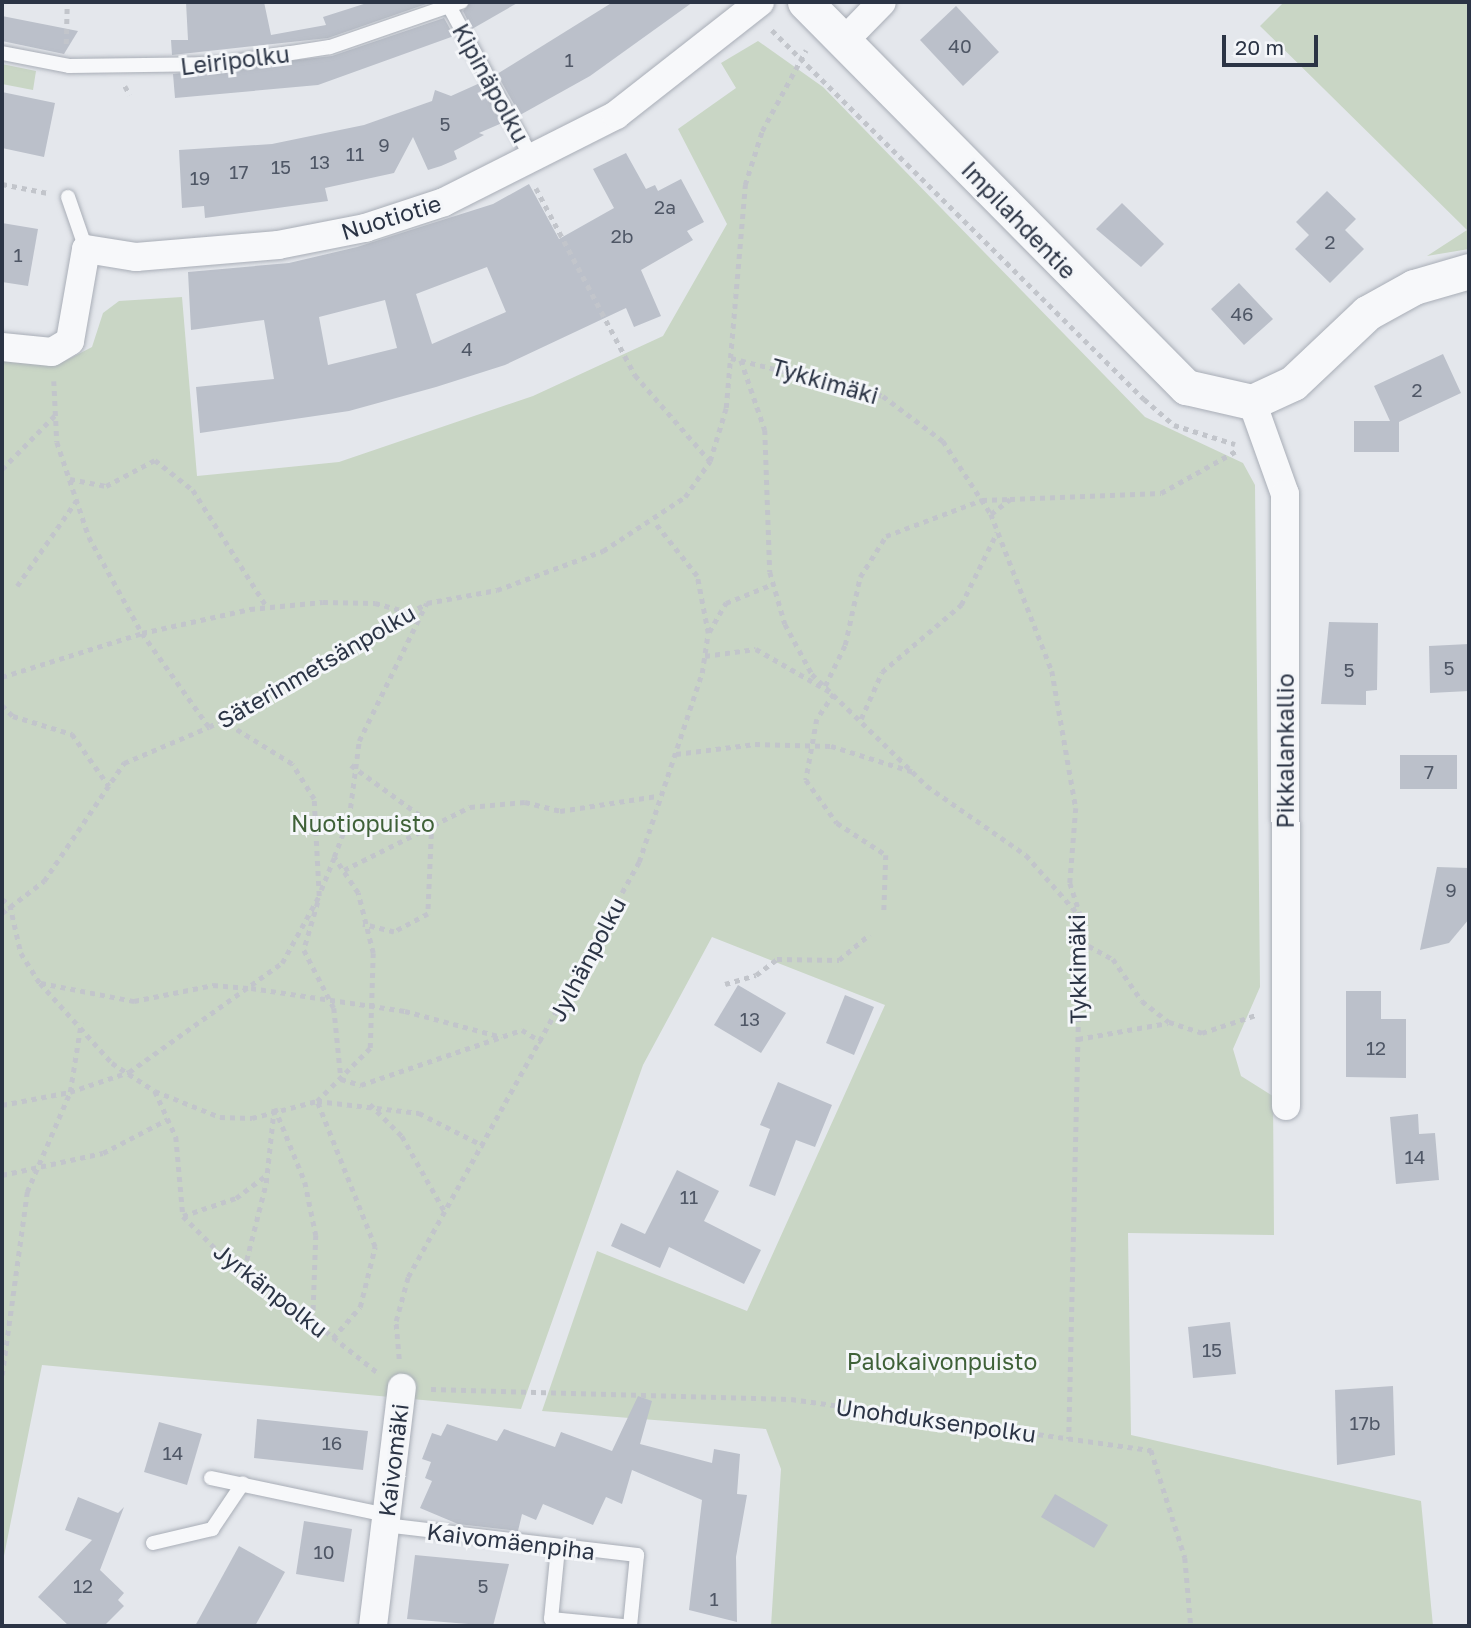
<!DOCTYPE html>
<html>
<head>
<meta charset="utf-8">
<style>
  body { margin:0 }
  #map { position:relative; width:1471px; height:1628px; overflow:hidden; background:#e4e7ec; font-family:"Golos Text",sans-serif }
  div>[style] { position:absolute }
  .green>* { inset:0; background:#c9d6c5 }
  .building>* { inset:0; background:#bbc0ca }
  .path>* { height:4.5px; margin-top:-2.25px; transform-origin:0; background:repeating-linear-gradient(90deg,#c2c5cb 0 5px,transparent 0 10px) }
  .roads { filter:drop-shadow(0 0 2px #a9aeb7) drop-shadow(0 0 2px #a9aeb7) }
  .service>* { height:14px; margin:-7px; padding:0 7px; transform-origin:7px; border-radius:7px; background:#f7f8fa }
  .minor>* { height:28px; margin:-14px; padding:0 14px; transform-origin:14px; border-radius:14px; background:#f7f8fa }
  .tertiary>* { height:35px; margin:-17.5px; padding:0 17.5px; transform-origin:17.5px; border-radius:17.5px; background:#f7f8fa }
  span { translate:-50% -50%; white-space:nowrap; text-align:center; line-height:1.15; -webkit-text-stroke:6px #f4f6f9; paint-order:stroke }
  .number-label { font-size:19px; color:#4f5766 }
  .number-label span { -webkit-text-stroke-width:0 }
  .street-label { font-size:23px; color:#2b3445 }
  .park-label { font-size:23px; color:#3f6138 }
  .frame { position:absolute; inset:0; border:4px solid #2b3445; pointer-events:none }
  .scale { position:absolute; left:1222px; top:35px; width:96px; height:32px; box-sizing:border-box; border:4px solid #2b3445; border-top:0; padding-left:9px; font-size:21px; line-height:24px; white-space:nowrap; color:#2b3445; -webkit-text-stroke:5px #f4f6f9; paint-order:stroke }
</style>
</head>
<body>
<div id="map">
  <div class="green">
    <div style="clip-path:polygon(1284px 2px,1469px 2px,1469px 249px,1427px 256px,1467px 230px,1260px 26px)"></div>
    <div style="clip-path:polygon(758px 41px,823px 87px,1145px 417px,1243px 463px,1255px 485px,1260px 987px,1233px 1049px,1241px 1076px,1273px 1096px,1274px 1235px,1128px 1233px,1131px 1435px,1421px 1501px,1433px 1626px,771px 1626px,781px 1469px,766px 1429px,542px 1411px,597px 1251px,747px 1311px,885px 1005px,712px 937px,643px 1065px,521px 1409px,42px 1365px,2px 1566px,2px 359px,65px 361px,92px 347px,103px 313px,119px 301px,182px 297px,197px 476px,339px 462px,533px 396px,663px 336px,727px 224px,678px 129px,736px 88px,721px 63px)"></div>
    <div style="clip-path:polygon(2px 64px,36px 71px,33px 90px,2px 84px)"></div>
  </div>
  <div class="building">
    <div style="clip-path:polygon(186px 2px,264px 2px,271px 35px,326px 25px,323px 17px,370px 2px,432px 2px,328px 38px,172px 55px,171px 40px,188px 40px)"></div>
    <div style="clip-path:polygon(470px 2px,519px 2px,472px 29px,463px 11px)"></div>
    <div style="clip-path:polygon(613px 2px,693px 2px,590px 76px,520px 115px,497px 74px)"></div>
    <div style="clip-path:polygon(956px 6px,999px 52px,963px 86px,920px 40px)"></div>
    <div style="clip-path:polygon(2px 16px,78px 31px,64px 54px,2px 41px)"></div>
    <div style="clip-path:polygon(444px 18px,454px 36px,318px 85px,175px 98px,173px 74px,332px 56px)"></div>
    <div style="clip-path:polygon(480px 83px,502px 123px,479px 133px,484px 135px,454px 151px,457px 159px,441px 166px,428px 170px,413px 137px,394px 173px,325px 188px,328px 201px,205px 218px,204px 206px,182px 208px,179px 150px,272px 144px,364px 125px,432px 101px,435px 90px,451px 96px)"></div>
    <div style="clip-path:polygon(2px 92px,55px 103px,44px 157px,2px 148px)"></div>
    <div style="clip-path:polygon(evenodd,626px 153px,646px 189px,655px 185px,658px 191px,681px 179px,704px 222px,687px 231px,693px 240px,641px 270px,661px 316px,634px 327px,626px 308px,505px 365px,436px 387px,349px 411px,200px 433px,196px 387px,274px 379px,264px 320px,191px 330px,188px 272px,289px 263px,357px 247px,493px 204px,529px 184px,559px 239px,614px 208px,593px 169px,626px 153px,487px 267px,506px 312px,432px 344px,416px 294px,487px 267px,626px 153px,385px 300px,397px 348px,328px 365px,319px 317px,385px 300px)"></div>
    <div style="clip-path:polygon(1327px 191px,1356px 219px,1345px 230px,1364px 249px,1330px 283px,1295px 249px,1309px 235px,1296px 222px)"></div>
    <div style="clip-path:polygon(1122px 203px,1164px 244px,1141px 267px,1096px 229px)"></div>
    <div style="clip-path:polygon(2px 223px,38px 229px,28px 286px,2px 282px)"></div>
    <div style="clip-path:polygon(1239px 283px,1273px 319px,1244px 345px,1211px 309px)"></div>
    <div style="clip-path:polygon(1443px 354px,1461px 393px,1399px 422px,1399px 452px,1354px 452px,1354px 421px,1390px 421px,1374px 386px)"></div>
    <div style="clip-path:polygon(1329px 622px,1378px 623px,1377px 690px,1366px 691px,1366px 705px,1321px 704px)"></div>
    <div style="clip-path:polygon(1469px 644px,1469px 691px,1430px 693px,1429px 646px)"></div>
    <div style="clip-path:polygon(1400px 755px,1457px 755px,1457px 789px,1400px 789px)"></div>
    <div style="clip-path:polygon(1437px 867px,1469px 868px,1469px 919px,1449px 943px,1420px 950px)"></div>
    <div style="clip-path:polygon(738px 985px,786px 1013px,761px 1053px,714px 1025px)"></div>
    <div style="clip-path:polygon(1346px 991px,1381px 991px,1381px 1019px,1406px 1019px,1406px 1078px,1346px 1077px)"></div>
    <div style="clip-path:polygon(845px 995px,874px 1007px,854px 1055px,826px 1043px)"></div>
    <div style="clip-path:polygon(778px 1082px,832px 1105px,815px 1147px,796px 1140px,775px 1196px,749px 1186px,770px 1129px,760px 1125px)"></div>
    <div style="clip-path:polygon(1418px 1114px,1419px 1134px,1435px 1133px,1439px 1180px,1396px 1184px,1390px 1117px)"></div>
    <div style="clip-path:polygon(677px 1170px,719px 1191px,704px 1221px,761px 1250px,744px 1284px,669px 1247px,660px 1268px,611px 1246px,621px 1223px,645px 1234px)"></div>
    <div style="clip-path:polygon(1230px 1322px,1236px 1374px,1193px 1378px,1188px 1327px)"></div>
    <div style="clip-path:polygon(1393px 1386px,1395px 1455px,1337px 1465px,1335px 1390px)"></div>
    <div style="clip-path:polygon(638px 1396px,652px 1401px,640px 1444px,712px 1463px,714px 1449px,740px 1454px,737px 1494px,747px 1495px,736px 1557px,737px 1622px,689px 1610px,702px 1500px,632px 1470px,622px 1504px,606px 1497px,593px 1525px,543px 1504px,536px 1520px,522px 1514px,518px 1531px,458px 1524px,420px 1508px,432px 1481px,425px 1478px,431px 1462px,422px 1459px,432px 1433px,441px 1436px,447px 1424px,497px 1441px,504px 1429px,555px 1447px,561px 1432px,612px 1451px)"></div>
    <div style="clip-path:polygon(257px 1419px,368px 1431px,363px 1470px,254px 1458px)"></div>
    <div style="clip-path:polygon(159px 1422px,202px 1434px,187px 1485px,144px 1472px)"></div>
    <div style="clip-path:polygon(1055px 1494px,1108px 1525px,1094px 1548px,1041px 1517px)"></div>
    <div style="clip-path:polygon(78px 1497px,118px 1513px,124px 1507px,100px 1570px,124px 1593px,118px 1600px,124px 1606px,104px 1626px,69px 1626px,38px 1597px,92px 1540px,65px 1530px)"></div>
    <div style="clip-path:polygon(304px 1521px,352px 1529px,344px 1582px,296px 1574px)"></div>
    <div style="clip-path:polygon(239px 1546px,285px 1572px,255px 1626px,195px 1626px)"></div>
    <div style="clip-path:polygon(415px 1555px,509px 1564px,493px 1626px,407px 1619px)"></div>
  </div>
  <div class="path">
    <div style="left:772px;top:30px;width:524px;rotate:44.77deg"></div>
    <div style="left:1144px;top:399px;width:40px;rotate:41deg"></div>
    <div style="left:1174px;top:425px;width:64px;rotate:17.3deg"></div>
    <div style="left:66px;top:44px;width:42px;rotate:-88.6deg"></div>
    <div style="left:125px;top:86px;width:10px;rotate:61deg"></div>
    <div style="left:2px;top:184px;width:47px;rotate:11.1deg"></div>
    <div style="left:536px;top:188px;width:212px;rotate:62.1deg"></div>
    <div style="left:635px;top:375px;width:114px;rotate:48.9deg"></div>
    <div style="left:731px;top:358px;width:157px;rotate:14deg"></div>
    <div style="left:883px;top:396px;width:75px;rotate:36.9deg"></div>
    <div style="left:943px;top:441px;width:87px;rotate:56.7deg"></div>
    <div style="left:991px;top:514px;width:168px;rotate:68.8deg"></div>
    <div style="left:1052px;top:671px;width:139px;rotate:80.1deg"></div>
    <div style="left:1076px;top:808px;width:75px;rotate:94.6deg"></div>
    <div style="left:1070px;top:883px;width:36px;rotate:72deg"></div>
    <div style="left:1081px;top:917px;width:522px;rotate:91.32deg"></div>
    <div style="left:741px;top:360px;width:74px;rotate:71.1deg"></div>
    <div style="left:765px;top:430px;width:142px;rotate:88deg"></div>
    <div style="left:770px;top:572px;width:54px;rotate:73.9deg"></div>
    <div style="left:785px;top:624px;width:57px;rotate:61.6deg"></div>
    <div style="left:812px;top:674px;width:161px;rotate:44.2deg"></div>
    <div style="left:927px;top:786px;width:121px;rotate:34.9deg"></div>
    <div style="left:1026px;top:855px;width:79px;rotate:48.6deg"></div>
    <div style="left:54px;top:381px;width:61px;rotate:87.2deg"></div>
    <div style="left:57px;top:442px;width:100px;rotate:71.4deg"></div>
    <div style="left:89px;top:537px;width:110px;rotate:61.1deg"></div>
    <div style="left:142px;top:633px;width:111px;rotate:-12.5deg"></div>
    <div style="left:250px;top:609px;width:73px;rotate:-5.5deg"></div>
    <div style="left:323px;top:602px;width:52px;rotate:1.1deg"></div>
    <div style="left:375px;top:603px;width:34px;rotate:15deg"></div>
    <div style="left:2px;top:469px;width:76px;rotate:-45.5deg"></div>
    <div style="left:70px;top:479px;width:37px;rotate:11deg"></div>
    <div style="left:106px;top:486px;width:55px;rotate:-28deg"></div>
    <div style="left:155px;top:460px;width:48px;rotate:38.3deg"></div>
    <div style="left:193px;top:490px;width:138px;rotate:57.7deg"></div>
    <div style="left:991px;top:514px;width:24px;rotate:-38deg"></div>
    <div style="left:1010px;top:499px;width:151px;rotate:-2.3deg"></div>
    <div style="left:1161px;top:493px;width:88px;rotate:-29.2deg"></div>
    <div style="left:17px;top:586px;width:103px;rotate:-55.2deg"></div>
    <div style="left:709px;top:632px;width:34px;rotate:-60deg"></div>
    <div style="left:726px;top:603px;width:51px;rotate:-22deg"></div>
    <div style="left:705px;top:656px;width:51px;rotate:-7.8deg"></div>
    <div style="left:756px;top:649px;width:90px;rotate:30deg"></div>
    <div style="left:834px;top:694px;width:30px;rotate:124deg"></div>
    <div style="left:817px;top:719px;width:62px;rotate:100.2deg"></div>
    <div style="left:806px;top:780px;width:53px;rotate:54.2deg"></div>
    <div style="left:837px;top:823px;width:59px;rotate:33.1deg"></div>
    <div style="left:886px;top:855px;width:56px;rotate:92deg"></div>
    <div style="left:2px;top:677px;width:147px;rotate:-17.4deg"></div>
    <div style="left:142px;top:633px;width:115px;rotate:54.5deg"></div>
    <div style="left:825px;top:686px;width:46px;rotate:-64deg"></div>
    <div style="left:845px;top:645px;width:70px;rotate:-77.6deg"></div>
    <div style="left:860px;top:577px;width:49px;rotate:-57.6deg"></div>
    <div style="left:886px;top:536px;width:103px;rotate:-20.6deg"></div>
    <div style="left:982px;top:500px;width:28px;rotate:-2deg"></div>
    <div style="left:2px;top:705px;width:16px;rotate:45deg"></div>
    <div style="left:13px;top:716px;width:62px;rotate:17deg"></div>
    <div style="left:72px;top:734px;width:64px;rotate:54.6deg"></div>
    <div style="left:861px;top:719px;width:51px;rotate:-65.9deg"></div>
    <div style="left:882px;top:672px;width:104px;rotate:-40.3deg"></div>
    <div style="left:961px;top:605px;width:81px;rotate:-63.7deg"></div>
    <div style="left:676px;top:754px;width:80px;rotate:-7.2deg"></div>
    <div style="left:755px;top:744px;width:76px;rotate:1.5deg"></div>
    <div style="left:831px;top:746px;width:87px;rotate:17.4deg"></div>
    <div style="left:351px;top:765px;width:100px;rotate:36.1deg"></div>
    <div style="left:432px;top:824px;width:90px;rotate:92.5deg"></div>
    <div style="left:428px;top:914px;width:38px;rotate:152deg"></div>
    <div style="left:394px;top:932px;width:32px;rotate:-166deg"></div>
    <div style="left:344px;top:870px;width:141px;rotate:-26.6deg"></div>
    <div style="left:470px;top:807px;width:55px;rotate:-5.2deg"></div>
    <div style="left:525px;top:802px;width:36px;rotate:14deg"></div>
    <div style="left:560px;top:811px;width:98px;rotate:-8.8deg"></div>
    <div style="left:321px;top:890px;width:35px;rotate:-68deg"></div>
    <div style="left:2px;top:899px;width:10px;rotate:37deg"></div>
    <div style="left:10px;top:905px;width:49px;rotate:77.1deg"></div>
    <div style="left:21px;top:953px;width:36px;rotate:58deg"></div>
    <div style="left:40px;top:983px;width:108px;rotate:48deg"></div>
    <div style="left:112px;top:1063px;width:51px;rotate:33.1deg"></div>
    <div style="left:155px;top:1091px;width:51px;rotate:65.5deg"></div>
    <div style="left:176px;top:1137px;width:79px;rotate:84.9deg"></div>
    <div style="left:183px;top:1216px;width:66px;rotate:45deg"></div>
    <div style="left:230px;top:1263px;width:28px;rotate:26deg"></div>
    <div style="left:255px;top:1275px;width:157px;rotate:38.5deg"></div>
    <div style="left:318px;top:902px;width:50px;rotate:106.3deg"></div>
    <div style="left:304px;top:950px;width:65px;rotate:62.7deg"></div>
    <div style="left:334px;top:1008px;width:70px;rotate:84.3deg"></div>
    <div style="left:2px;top:913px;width:53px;rotate:-37.3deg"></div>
    <div style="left:44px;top:881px;width:143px;rotate:-55.9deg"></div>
    <div style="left:124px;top:763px;width:92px;rotate:-23deg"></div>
    <div style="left:209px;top:727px;width:251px;rotate:-29.6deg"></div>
    <div style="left:427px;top:603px;width:71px;rotate:-10.5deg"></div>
    <div style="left:497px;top:590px;width:113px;rotate:-20.2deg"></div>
    <div style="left:603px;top:551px;width:98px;rotate:-33.4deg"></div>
    <div style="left:685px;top:497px;width:44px;rotate:-55.2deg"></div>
    <div style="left:710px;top:461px;width:55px;rotate:-73.2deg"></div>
    <div style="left:726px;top:408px;width:224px;rotate:-85.1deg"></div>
    <div style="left:745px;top:185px;width:57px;rotate:-72.5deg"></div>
    <div style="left:762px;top:131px;width:92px;rotate:-61.5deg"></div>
    <div style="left:1080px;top:941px;width:38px;rotate:29deg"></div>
    <div style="left:1113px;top:959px;width:51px;rotate:55.4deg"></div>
    <div style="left:1142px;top:1001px;width:34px;rotate:38deg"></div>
    <div style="left:1169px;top:1022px;width:35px;rotate:18deg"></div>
    <div style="left:1202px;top:1033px;width:57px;rotate:-18.4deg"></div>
    <div style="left:41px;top:983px;width:95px;rotate:11deg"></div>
    <div style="left:134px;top:1001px;width:81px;rotate:-11.4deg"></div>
    <div style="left:213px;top:985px;width:38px;rotate:5deg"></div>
    <div style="left:251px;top:988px;width:156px;rotate:8.5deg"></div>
    <div style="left:405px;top:1011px;width:100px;rotate:15deg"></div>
    <div style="left:725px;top:984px;width:32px;rotate:-16deg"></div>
    <div style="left:756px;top:975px;width:26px;rotate:-37deg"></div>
    <div style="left:777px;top:959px;width:62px;rotate:0.9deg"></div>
    <div style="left:839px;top:960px;width:40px;rotate:-40deg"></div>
    <div style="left:1078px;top:1039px;width:91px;rotate:-10.1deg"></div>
    <div style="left:341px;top:1079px;width:21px;rotate:17deg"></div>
    <div style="left:361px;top:1085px;width:170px;rotate:-18.9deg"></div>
    <div style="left:522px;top:1030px;width:23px;rotate:31deg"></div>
    <div style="left:155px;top:1091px;width:70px;rotate:21.8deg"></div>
    <div style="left:220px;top:1117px;width:32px;rotate:2deg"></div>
    <div style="left:252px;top:1118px;width:67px;rotate:-14.7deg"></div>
    <div style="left:317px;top:1101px;width:75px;rotate:-45deg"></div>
    <div style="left:370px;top:1048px;width:95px;rotate:-88.2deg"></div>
    <div style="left:373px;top:953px;width:62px;rotate:-104deg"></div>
    <div style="left:358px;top:893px;width:43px;rotate:-123.7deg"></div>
    <div style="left:334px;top:857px;width:42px;rotate:-69deg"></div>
    <div style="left:349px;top:818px;width:78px;rotate:-82.6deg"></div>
    <div style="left:359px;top:741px;width:153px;rotate:-63.9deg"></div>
    <div style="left:370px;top:1104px;width:45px;rotate:45deg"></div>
    <div style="left:402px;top:1136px;width:87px;rotate:60.5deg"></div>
    <div style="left:2px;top:1105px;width:69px;rotate:-10.8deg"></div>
    <div style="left:70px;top:1092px;width:62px;rotate:-18.7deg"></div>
    <div style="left:129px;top:1072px;width:188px;rotate:-35.5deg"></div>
    <div style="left:282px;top:963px;width:77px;rotate:-61.1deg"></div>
    <div style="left:319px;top:896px;width:97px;rotate:-93deg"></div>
    <div style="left:314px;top:799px;width:41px;rotate:-122.2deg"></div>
    <div style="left:292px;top:764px;width:84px;rotate:-148.2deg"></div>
    <div style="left:275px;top:1108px;width:80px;rotate:67.9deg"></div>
    <div style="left:305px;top:1182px;width:54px;rotate:78.3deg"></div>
    <div style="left:316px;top:1235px;width:84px;rotate:92deg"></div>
    <div style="left:2px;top:1175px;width:103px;rotate:-12.3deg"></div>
    <div style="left:103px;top:1153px;width:73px;rotate:-27.6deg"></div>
    <div style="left:183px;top:1216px;width:56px;rotate:-18.8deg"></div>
    <div style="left:236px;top:1198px;width:39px;rotate:-37deg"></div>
    <div style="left:244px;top:1270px;width:90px;rotate:-75.8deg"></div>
    <div style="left:266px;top:1183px;width:75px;rotate:-83.9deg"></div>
    <div style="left:333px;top:1338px;width:41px;rotate:-48.9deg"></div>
    <div style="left:360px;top:1307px;width:62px;rotate:-76deg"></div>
    <div style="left:375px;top:1247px;width:157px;rotate:-111.7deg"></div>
    <div style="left:317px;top:1101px;width:103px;rotate:6.7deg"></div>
    <div style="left:419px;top:1113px;width:73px;rotate:26.9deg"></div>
    <div style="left:399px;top:1359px;width:38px;rotate:-95deg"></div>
    <div style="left:396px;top:1321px;width:46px;rotate:-74.7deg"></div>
    <div style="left:408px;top:1277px;width:475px;rotate:-60.9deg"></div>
    <div style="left:639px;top:862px;width:199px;rotate:-71.6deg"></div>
    <div style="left:702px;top:673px;width:40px;rotate:-81.5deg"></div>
    <div style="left:708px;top:633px;width:58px;rotate:-100.9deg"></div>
    <div style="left:697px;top:576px;width:69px;rotate:-128.5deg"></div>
    <div style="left:2px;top:1375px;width:185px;rotate:-82.2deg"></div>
    <div style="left:27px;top:1192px;width:109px;rotate:-66.7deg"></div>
    <div style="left:70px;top:1092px;width:70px;rotate:-80.9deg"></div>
    <div style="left:431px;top:1389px;width:360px;rotate:1.6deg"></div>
    <div style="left:791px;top:1399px;width:364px;rotate:8.1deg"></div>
    <div style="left:1151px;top:1450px;width:113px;rotate:72.5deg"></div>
    <div style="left:1185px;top:1558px;width:68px;rotate:85deg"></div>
  </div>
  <div class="roads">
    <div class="service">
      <div style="left:449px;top:6px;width:175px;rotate:61.4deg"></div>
      <div style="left:2px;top:53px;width:68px;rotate:11deg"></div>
      <div style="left:69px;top:66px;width:152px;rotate:-0.8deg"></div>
      <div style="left:221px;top:64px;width:110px;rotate:-8.9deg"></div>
      <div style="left:330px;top:47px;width:139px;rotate:-19deg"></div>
      <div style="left:68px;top:197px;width:55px;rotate:70.9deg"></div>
      <div style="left:211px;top:1478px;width:179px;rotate:11.9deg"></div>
      <div style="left:385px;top:1525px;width:254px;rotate:6.8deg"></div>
      <div style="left:637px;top:1555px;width:71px;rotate:95.6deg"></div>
      <div style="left:153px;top:1543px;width:61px;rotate:-13.3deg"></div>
      <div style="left:212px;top:1529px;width:55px;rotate:-56deg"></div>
      <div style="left:558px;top:1548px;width:71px;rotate:95.6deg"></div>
      <div style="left:551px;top:1619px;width:72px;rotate:5.6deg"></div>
    </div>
    <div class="minor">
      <div style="left:844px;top:41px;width:54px;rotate:-45.7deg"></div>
      <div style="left:2px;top:347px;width:50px;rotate:5.7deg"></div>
      <div style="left:52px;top:352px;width:21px;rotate:-31deg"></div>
      <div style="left:70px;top:341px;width:93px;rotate:-80.1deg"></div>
      <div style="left:86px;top:249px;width:51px;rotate:9.1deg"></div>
      <div style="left:136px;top:257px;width:143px;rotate:-4.8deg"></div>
      <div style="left:278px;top:245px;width:89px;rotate:-11.1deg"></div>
      <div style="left:365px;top:228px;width:83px;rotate:-18.2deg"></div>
      <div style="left:444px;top:202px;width:193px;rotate:-26.8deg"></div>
      <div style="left:616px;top:115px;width:183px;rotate:-38.1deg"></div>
      <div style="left:1252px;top:402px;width:98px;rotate:70.3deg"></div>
      <div style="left:1285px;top:494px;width:612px;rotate:89.91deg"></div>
      <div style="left:373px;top:1626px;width:240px;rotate:-83.1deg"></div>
    </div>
    <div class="tertiary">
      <div style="left:805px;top:2px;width:542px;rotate:45.3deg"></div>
      <div style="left:1186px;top:387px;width:68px;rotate:12.8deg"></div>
      <div style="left:1252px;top:402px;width:45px;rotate:-24.9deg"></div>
      <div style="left:1293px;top:383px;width:102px;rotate:-43.4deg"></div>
      <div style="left:1367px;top:313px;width:54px;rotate:-29deg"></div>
      <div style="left:1414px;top:287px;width:57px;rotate:-16.2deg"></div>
    </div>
  </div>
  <div class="number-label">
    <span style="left:960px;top:46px">40</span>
    <span style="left:569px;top:60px">1</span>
    <span style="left:445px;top:124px">5</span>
    <span style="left:384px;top:145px">9</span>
    <span style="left:355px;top:154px">11</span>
    <span style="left:320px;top:162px">13</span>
    <span style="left:281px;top:167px">15</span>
    <span style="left:239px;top:172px">17</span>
    <span style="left:200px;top:178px">19</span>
    <span style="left:665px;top:207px">2a</span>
    <span style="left:622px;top:236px">2b</span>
    <span style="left:1330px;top:242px">2</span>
    <span style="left:18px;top:255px">1</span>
    <span style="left:1242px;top:314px">46</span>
    <span style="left:467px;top:349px">4</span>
    <span style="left:1417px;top:390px">2</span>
    <span style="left:1449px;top:668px">5</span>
    <span style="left:1349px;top:670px">5</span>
    <span style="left:1429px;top:772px">7</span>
    <span style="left:1451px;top:890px">9</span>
    <span style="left:750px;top:1019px">13</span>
    <span style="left:1376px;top:1048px">12</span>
    <span style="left:1415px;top:1157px">14</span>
    <span style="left:689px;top:1197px">11</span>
    <span style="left:1212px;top:1350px">15</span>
    <span style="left:1365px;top:1423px">17b</span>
    <span style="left:332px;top:1443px">16</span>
    <span style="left:173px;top:1453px">14</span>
    <span style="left:324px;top:1552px">10</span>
    <span style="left:83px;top:1586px">12</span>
    <span style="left:483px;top:1586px">5</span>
    <span style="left:714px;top:1599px">1</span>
  </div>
  <div class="street-label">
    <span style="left:235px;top:60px;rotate:-7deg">Leiripolku</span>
    <span style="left:491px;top:83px;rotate:61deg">Kipinäpolku</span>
    <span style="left:391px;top:217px;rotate:-17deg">Nuotiotie</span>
    <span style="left:1019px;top:220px;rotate:46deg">Impilahdentie</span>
    <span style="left:825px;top:381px;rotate:16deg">Tykkimäki</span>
    <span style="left:316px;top:666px;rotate:-30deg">Säterinmetsänpolku</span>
    <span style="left:1285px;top:751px;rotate:-90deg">Pikkalankallio</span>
    <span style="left:587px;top:959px;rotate:-62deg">Jylhänpolku</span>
    <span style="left:1077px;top:969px;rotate:-91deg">Tykkimäki</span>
    <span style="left:271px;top:1290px;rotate:38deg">Jyrkänpolku</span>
    <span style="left:936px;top:1420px;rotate:8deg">Unohduksenpolku</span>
    <span style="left:393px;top:1460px;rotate:-83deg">Kaivomäki</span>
    <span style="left:511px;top:1541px;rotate:7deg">Kaivomäenpiha</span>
  </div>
  <div class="park-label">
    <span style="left:363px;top:823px">Nuotiopuisto</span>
    <span style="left:942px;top:1361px">Palokaivonpuisto</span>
  </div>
  <div class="frame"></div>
  <div class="scale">20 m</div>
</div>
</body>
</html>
